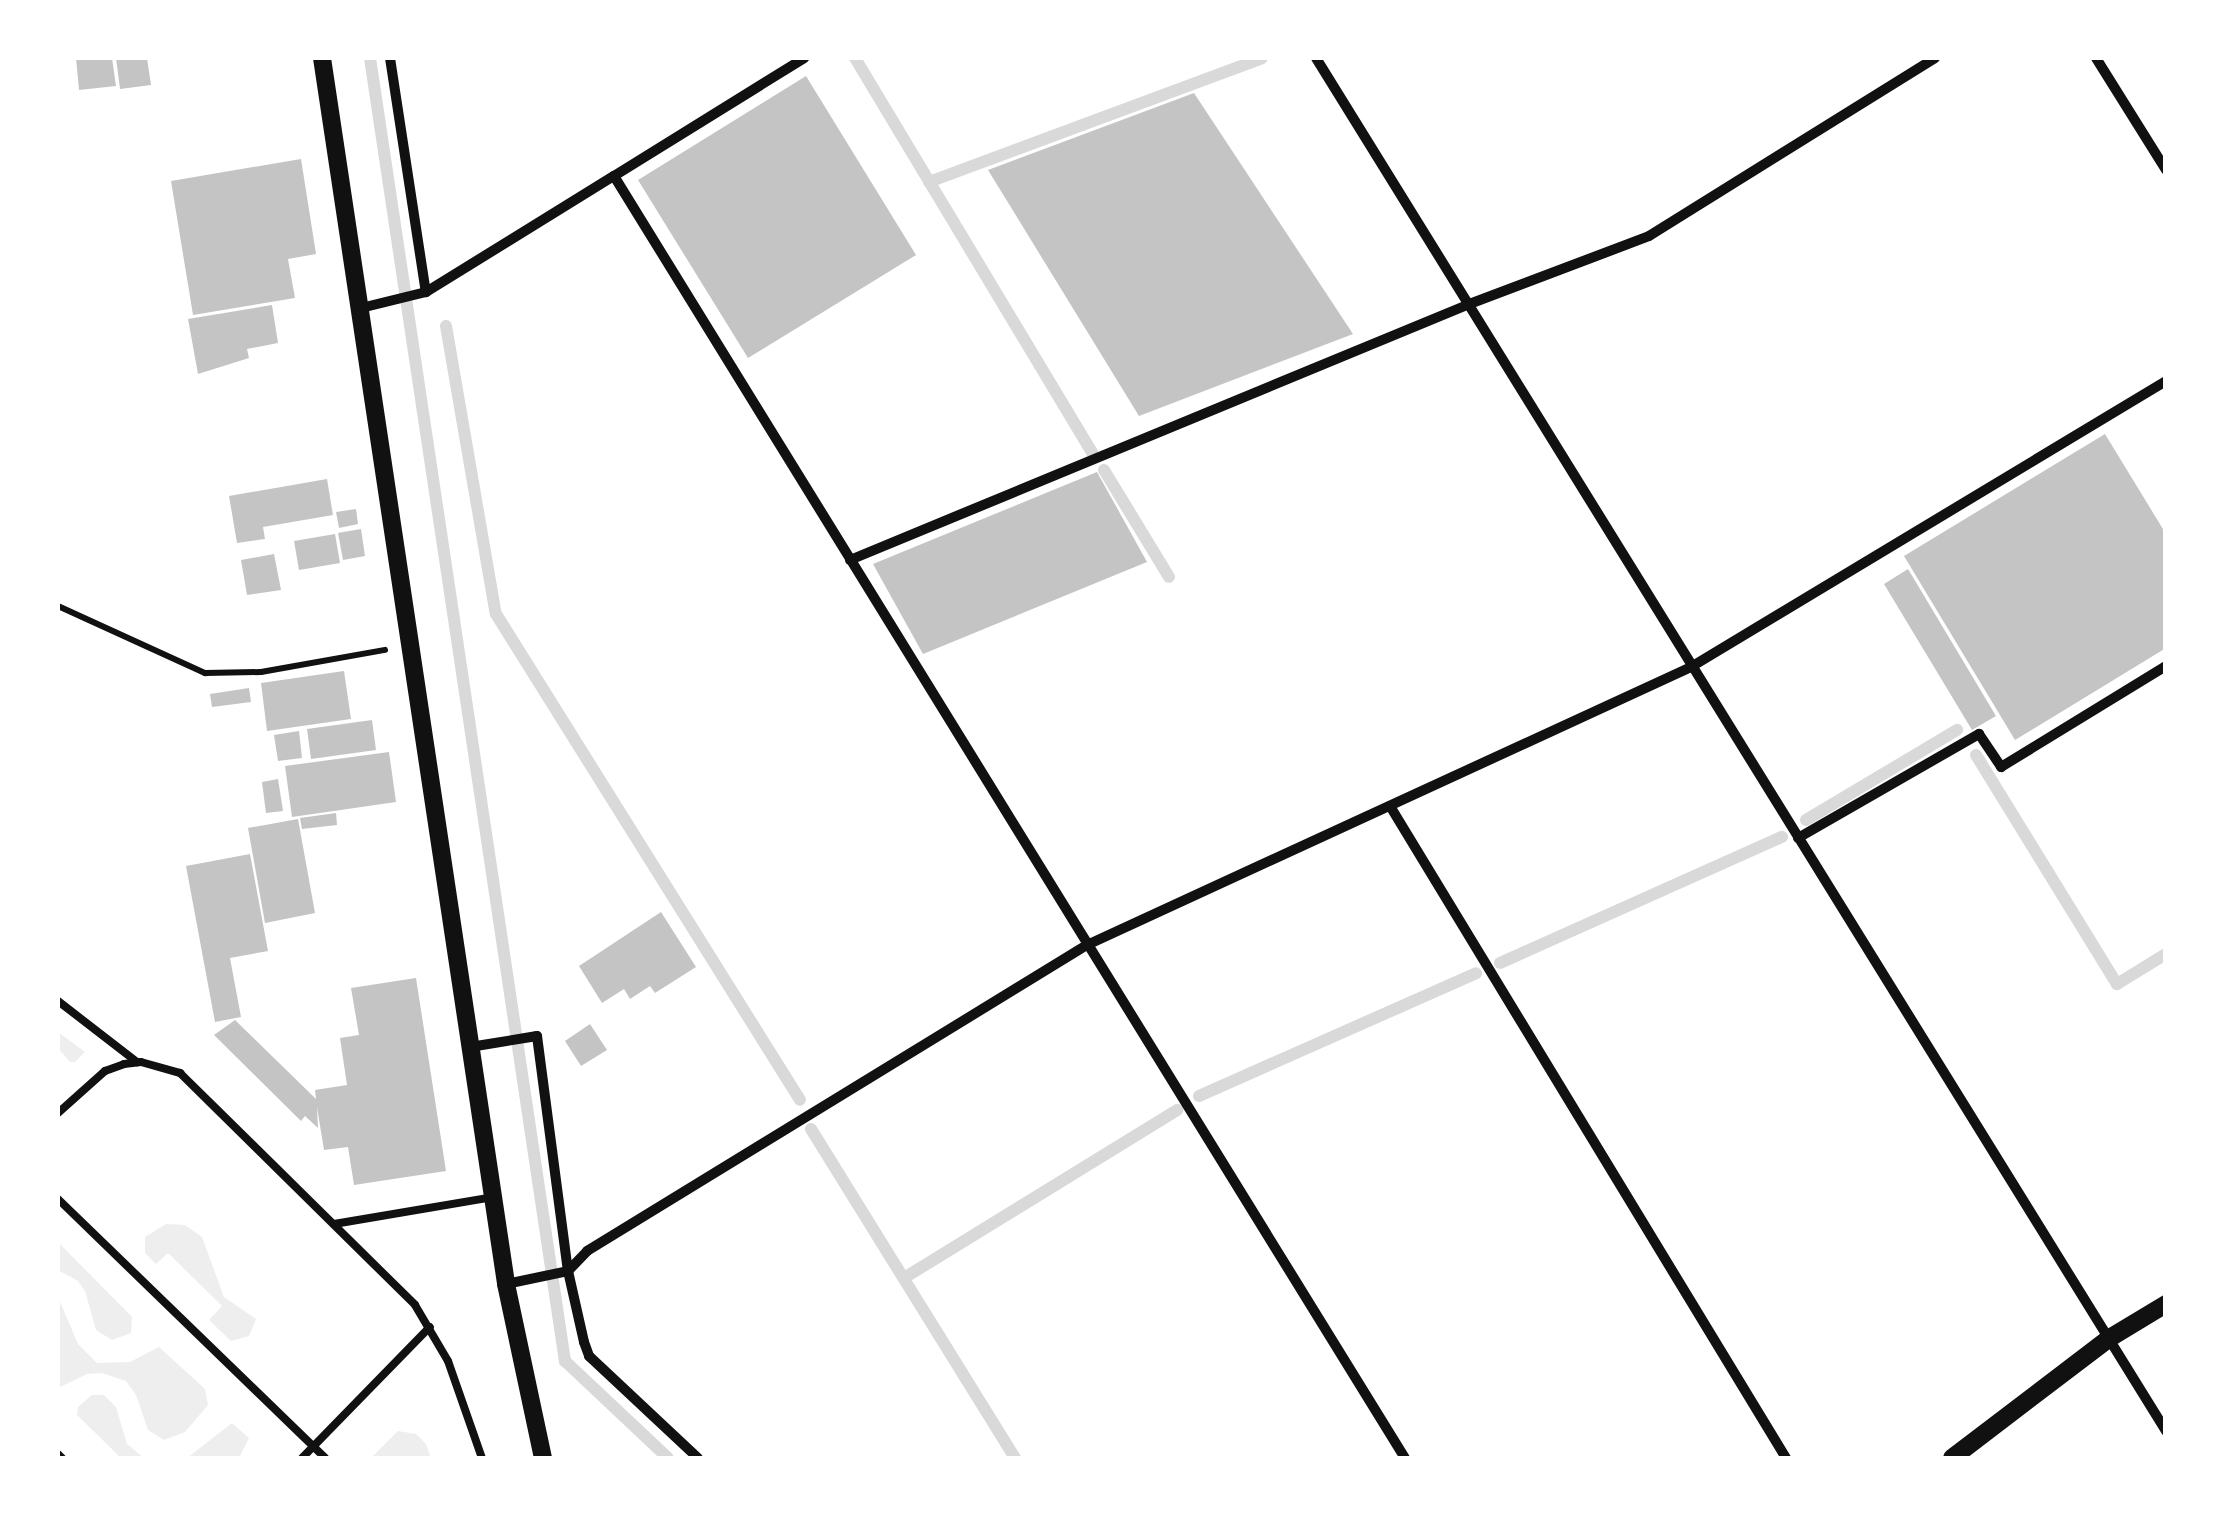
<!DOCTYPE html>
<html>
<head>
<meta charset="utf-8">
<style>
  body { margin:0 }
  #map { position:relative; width:2223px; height:1516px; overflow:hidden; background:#fff; font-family:Helvetica,sans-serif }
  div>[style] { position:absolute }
  .green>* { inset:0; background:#eee }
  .stream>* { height:12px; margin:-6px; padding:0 6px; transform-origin:6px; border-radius:6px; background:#d9d9d9 }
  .building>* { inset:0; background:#c4c4c4 }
  .path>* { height:6px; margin:-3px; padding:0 3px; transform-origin:3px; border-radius:3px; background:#111 }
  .service>* { height:8px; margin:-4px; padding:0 4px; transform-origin:4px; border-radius:4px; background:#111 }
  .minor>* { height:10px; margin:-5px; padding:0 5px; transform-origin:5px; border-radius:5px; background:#111 }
  .tertiary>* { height:18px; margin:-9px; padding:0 9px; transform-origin:9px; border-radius:9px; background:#111 }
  span { translate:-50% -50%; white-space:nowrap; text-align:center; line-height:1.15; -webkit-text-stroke:9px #fff; paint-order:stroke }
  .frame { position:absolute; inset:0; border:60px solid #fff; pointer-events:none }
</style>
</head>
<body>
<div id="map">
  <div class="green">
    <div style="clip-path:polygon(58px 1032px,85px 1052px,75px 1062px,70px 1062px,58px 1048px)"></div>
    <div style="clip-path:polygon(166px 1224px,185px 1225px,202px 1237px,224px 1297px,256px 1319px,249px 1336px,231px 1341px,209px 1320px,222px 1306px,168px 1253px,156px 1264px,145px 1253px,145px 1237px)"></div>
    <div style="clip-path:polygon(58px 1242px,132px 1317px,131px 1333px,112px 1340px,96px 1330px,85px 1291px,78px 1281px,58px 1270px)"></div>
    <div style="clip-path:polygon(58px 1297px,78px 1344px,97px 1363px,130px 1362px,159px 1347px,205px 1389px,208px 1405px,185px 1432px,164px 1440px,148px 1430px,136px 1395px,126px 1381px,102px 1373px,87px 1374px,58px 1388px)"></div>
    <div style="clip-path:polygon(92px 1395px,104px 1395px,116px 1407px,127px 1444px,144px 1458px,121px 1458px,77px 1415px,78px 1407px)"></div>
    <div style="clip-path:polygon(232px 1423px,249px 1438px,239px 1458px,187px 1458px)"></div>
    <div style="clip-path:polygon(398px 1431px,416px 1434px,426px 1444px,431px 1458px,371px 1458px)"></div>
  </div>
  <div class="stream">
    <div style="left:370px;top:58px;width:1318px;rotate:81.49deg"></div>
    <div style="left:565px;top:1361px;width:141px;rotate:43.3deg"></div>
    <div style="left:855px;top:58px;width:461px;rotate:59deg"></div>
    <div style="left:929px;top:182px;width:355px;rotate:-20.4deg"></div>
    <div style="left:446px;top:326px;width:292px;rotate:80.2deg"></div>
    <div style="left:496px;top:614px;width:573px;rotate:57.97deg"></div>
    <div style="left:1104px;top:470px;width:125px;rotate:58.7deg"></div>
    <div style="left:1976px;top:755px;width:269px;rotate:58.4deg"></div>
    <div style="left:2117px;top:984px;width:57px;rotate:-31.5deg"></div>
    <div style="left:1806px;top:820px;width:176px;rotate:-30.8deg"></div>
    <div style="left:1500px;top:963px;width:309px;rotate:-24.1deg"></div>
    <div style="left:1199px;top:1096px;width:303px;rotate:-23.9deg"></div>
    <div style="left:811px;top:1129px;width:387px;rotate:58.2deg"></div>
    <div style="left:904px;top:1278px;width:321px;rotate:-31.6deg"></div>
  </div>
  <div class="building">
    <div style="clip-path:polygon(76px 58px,112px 58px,116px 86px,79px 90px)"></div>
    <div style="clip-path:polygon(116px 58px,147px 58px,151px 85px,120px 89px)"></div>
    <div style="clip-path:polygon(806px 76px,916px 255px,748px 358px,638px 180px)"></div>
    <div style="clip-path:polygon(1194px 93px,1353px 334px,1139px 416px,988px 170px)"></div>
    <div style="clip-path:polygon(301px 159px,316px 254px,288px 259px,295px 298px,193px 315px,171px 181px)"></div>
    <div style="clip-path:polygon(272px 305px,278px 343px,247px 349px,249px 358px,198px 374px,188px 319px)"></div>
    <div style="clip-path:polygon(2105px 434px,2166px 534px,2166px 648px,2015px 740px,1904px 556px)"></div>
    <div style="clip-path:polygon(1097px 472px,1147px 562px,923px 654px,873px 564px)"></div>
    <div style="clip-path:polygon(327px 479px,333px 515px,263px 527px,265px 539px,237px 543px,229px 496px)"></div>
    <div style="clip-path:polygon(356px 509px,358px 524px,339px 528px,336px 512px)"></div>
    <div style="clip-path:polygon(361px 529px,365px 556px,343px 560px,338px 533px)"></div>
    <div style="clip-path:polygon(335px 534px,340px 563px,299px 570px,294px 541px)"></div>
    <div style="clip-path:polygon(274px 554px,281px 590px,247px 595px,241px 560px)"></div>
    <div style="clip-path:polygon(1908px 569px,1996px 716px,1972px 730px,1884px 584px)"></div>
    <div style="clip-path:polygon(344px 671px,351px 719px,267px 731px,261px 683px)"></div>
    <div style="clip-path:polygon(249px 688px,251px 702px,212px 707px,210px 694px)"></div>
    <div style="clip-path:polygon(372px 720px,376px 750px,311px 759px,307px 729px)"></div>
    <div style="clip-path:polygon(299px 731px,302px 758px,278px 761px,274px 735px)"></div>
    <div style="clip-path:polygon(389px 752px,396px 802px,292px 817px,285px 766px)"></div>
    <div style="clip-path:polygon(278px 779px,283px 811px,266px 813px,262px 782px)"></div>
    <div style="clip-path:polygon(336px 813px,337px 825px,302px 829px,300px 818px)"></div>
    <div style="clip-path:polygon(298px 819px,315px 913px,265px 923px,248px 828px)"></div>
    <div style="clip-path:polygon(250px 854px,268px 951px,230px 958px,241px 1017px,215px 1022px,186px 866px)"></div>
    <div style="clip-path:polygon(661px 912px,696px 967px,655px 993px,650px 986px,630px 999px,624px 989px,602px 1003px,579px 966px)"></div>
    <div style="clip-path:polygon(416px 978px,446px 1171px,354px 1185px,348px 1147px,324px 1150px,317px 1107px,318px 1128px,305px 1116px,301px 1121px,214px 1035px,235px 1020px,316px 1099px,315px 1090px,347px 1085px,340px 1038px,359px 1035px,351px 988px)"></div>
    <div style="clip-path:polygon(590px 1024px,607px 1050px,581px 1066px,565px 1041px)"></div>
  </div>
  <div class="path">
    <div style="left:58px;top:606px;width:162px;rotate:24.5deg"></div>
    <div style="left:205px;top:673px;width:56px;rotate:-1deg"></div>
    <div style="left:261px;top:672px;width:126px;rotate:-10.1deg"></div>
  </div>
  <div class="service">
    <div style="left:58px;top:1001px;width:100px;rotate:37.7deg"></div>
    <div style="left:58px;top:1113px;width:63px;rotate:-41.8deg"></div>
    <div style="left:105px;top:1071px;width:20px;rotate:-20deg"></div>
    <div style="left:124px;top:1064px;width:17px;rotate:-7deg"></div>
    <div style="left:141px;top:1062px;width:41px;rotate:15.8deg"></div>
    <div style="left:180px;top:1073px;width:330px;rotate:44.6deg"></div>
    <div style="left:415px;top:1305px;width:65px;rotate:59.5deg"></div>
    <div style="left:448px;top:1361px;width:103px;rotate:70.7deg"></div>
    <div style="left:58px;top:1199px;width:372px;rotate:44.1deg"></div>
    <div style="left:334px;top:1224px;width:161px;rotate:-9.6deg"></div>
    <div style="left:58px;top:1454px;width:6px;rotate:45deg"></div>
    <div style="left:302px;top:1458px;width:183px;rotate:-45.7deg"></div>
  </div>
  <div class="minor">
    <div style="left:390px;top:58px;width:237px;rotate:81.3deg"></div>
    <div style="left:1316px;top:58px;width:1615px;rotate:58.24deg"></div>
    <div style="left:2096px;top:58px;width:132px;rotate:58deg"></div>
    <div style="left:614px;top:176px;width:224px;rotate:-31.8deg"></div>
    <div style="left:361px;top:308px;width:67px;rotate:-13.8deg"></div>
    <div style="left:426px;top:292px;width:221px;rotate:-31.7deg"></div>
    <div style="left:614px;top:176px;width:1506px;rotate:58.33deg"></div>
    <div style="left:850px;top:560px;width:673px;rotate:-22.45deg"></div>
    <div style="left:1472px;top:303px;width:189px;rotate:-20.7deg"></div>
    <div style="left:1649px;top:236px;width:337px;rotate:-31.9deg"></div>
    <div style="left:1390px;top:806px;width:763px;rotate:58.73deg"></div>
    <div style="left:1798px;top:838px;width:209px;rotate:-29.9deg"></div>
    <div style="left:1979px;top:734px;width:40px;rotate:56deg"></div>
    <div style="left:2001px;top:767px;width:193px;rotate:-31.5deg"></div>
    <div style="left:470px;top:1047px;width:68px;rotate:-9.3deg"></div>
    <div style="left:537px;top:1036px;width:237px;rotate:82.5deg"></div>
    <div style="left:568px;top:1271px;width:73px;rotate:77.3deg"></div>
    <div style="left:584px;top:1342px;width:15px;rotate:70deg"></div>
    <div style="left:589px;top:1356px;width:149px;rotate:43.1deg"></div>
    <div style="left:506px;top:1284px;width:63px;rotate:-11.8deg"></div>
    <div style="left:568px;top:1271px;width:28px;rotate:-46deg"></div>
    <div style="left:587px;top:1251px;width:586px;rotate:-31.47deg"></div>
    <div style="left:1087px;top:945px;width:665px;rotate:-24.71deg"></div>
    <div style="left:1691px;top:667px;width:554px;rotate:-31.05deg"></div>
  </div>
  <div class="tertiary">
    <div style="left:322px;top:58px;width:1240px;rotate:81.46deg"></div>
    <div style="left:506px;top:1284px;width:178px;rotate:78deg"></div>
    <div style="left:1952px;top:1458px;width:196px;rotate:-37.3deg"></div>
    <div style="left:2108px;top:1339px;width:68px;rotate:-31.1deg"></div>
  </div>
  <div class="frame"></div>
</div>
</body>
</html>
